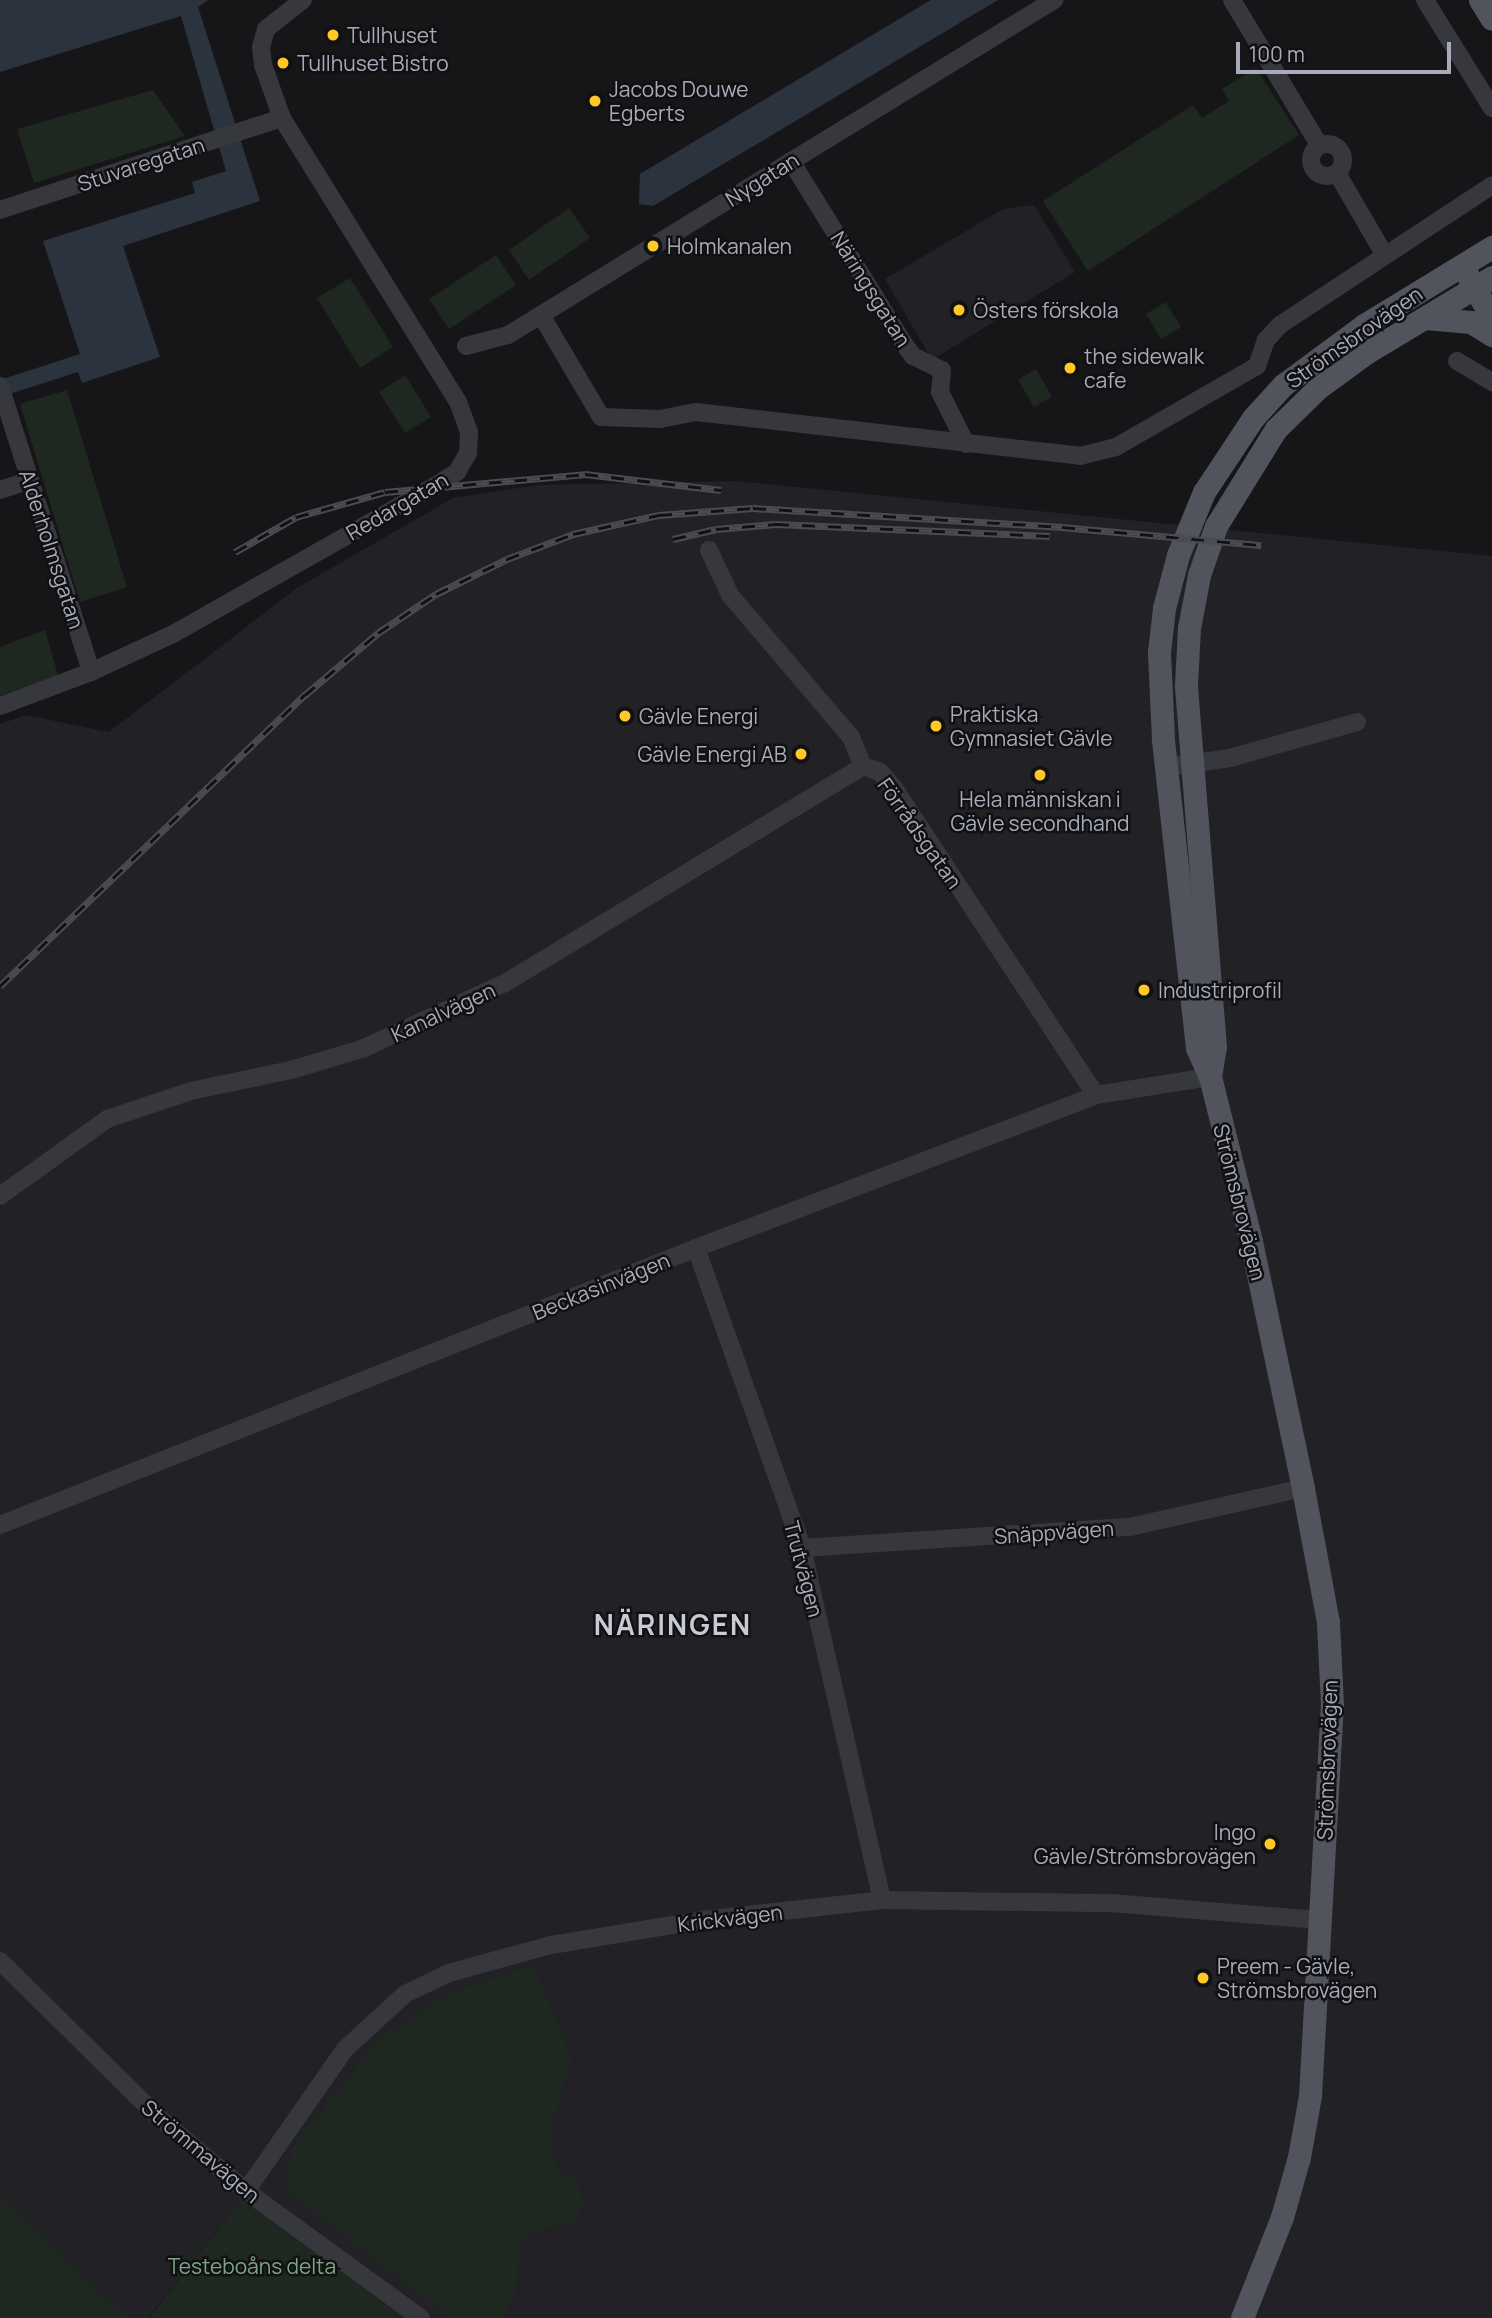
<!DOCTYPE html>
<html>
<head>
<meta charset="utf-8">
<style>
  body { margin:0 }
  #map { position:relative; width:1492px; height:2318px; overflow:hidden; background:#161618; font-family:Manrope,sans-serif }
  div>[style] { position:absolute }
  .built>* { inset:0; background:#222226 }
  .green>* { inset:0; background:#1e2720 }
  .water>* { inset:0; background:#2b343e }
  .minor>* { height:18px; margin:-9px; padding:0 9px; transform-origin:9px; border-radius:9px; background:#37373e }
  .minor>.ring { margin:-9px; padding:0; box-sizing:content-box; background:none; border:18px solid #37373e; border-radius:50% }
  .major>* { height:23px; margin:-11.5px; padding:0 11.5px; transform-origin:11.5px; border-radius:11.5px; background:#52545d }
  .rail>* { height:7px; margin-top:-3.5px; transform-origin:0; background:repeating-linear-gradient(90deg,#111113 0 13px,#4a4b53 0 26px); box-sizing:border-box; border-block:2px solid #4a4b53 }
  .dots>* { width:19px; height:19px; translate:-50% -50%; box-sizing:border-box; border:4px solid #111113; border-radius:50% }
  span { translate:-50% -50%; white-space:nowrap; text-align:center; line-height:1.15; -webkit-text-stroke:5px #111113; paint-order:stroke }
  .poi-label { font-size:21px; color:#a7abba }
  .left { translate:0 -50%; text-align:left }
  .right { translate:-100% -50%; text-align:right }
  .street-label { font-size:21px; color:#a7abba }
  .park-label { font-size:21px; color:#7ca682 }
  .district-label { font-size:28px; color:#c8cbd5; font-weight:700; letter-spacing:2px }
  .scale { position:absolute; left:1236px; top:42px; width:215px; height:32px; box-sizing:border-box; border:4px solid #a7abba; border-top:0; padding-left:9px; font-size:21px; line-height:24px; white-space:nowrap; color:#a7abba; -webkit-text-stroke:5px #111113; paint-order:stroke }
</style>
</head>
<body>
<div id="map">
  <div class="built">
    <div style="clip-path:polygon(1034px 205px,1075px 272px,932px 360px,885px 279px,1003px 209px)"></div>
    <div style="clip-path:polygon(736px 481px,1492px 556px,1492px 2318px,397px 2318px,243px 2196px,148px 2318px,129px 2318px,0 2197px,0 724px,26px 715px,109px 732px,297px 588px,453px 498px,538px 485px)"></div>
  </div>
  <div class="green">
    <div style="clip-path:polygon(1256px 68px,1299px 135px,1088px 271px,1043px 201px,1193px 105px,1202px 118px,1229px 101px,1222px 89px)"></div>
    <div style="clip-path:polygon(153px 90px,185px 136px,34px 183px,17px 129px)"></div>
    <div style="clip-path:polygon(569px 208px,590px 238px,529px 280px,509px 250px)"></div>
    <div style="clip-path:polygon(496px 255px,516px 285px,449px 329px,429px 299px)"></div>
    <div style="clip-path:polygon(350px 278px,393px 347px,360px 368px,317px 298px)"></div>
    <div style="clip-path:polygon(1166px 302px,1181px 327px,1161px 339px,1146px 314px)"></div>
    <div style="clip-path:polygon(1036px 369px,1052px 397px,1034px 407px,1018px 380px)"></div>
    <div style="clip-path:polygon(405px 375px,431px 417px,405px 433px,379px 392px)"></div>
    <div style="clip-path:polygon(67px 390px,127px 587px,80px 602px,20px 404px)"></div>
    <div style="clip-path:polygon(45px 630px,58px 675px,0 696px,0 647px)"></div>
    <div style="clip-path:polygon(533px 1965px,572px 2058px,550px 2130px,555px 2166px,577px 2182px,584px 2204px,572px 2226px,549px 2227px,522px 2237px,514px 2296px,503px 2318px,448px 2318px,285px 2188px,292px 2148px,378px 2040px,453px 1992px)"></div>
    <div style="clip-path:polygon(243px 2196px,407px 2318px,149px 2318px)"></div>
    <div style="clip-path:polygon(0 2197px,129px 2318px,0 2318px)"></div>
  </div>
  <div class="water">
    <div style="clip-path:polygon(0 0,208px 0,198px 7px,260px 201px,123px 246px,160px 357px,82px 383px,78px 372px,0 397px,0 380px,80px 354px,43px 241px,195px 193px,192px 182px,226px 171px,181px 16px,0 72px)"></div>
    <div style="clip-path:polygon(931px 0,998px 0,653px 206px,639px 204px,640px 174px)"></div>
  </div>
  <div class="minor">
    <div style="left:1232px;top:0;width:169px;rotate:59deg"></div>
    <div style="left:1425px;top:0;width:127px;rotate:58.2deg"></div>
    <div class="ring" style="left:1311px;top:144px;width:14px;height:14px"></div>
    <div style="left:791px;top:161px;width:211px;rotate:58.3deg"></div>
    <div style="left:902px;top:341px;width:19px;rotate:54deg"></div>
    <div style="left:913px;top:356px;width:32px;rotate:26deg"></div>
    <div style="left:942px;top:370px;width:22px;rotate:95deg"></div>
    <div style="left:940px;top:392px;width:58px;rotate:63.4deg"></div>
    <div style="left:1337px;top:173px;width:94px;rotate:59.9deg"></div>
    <div style="left:0;top:210px;width:297px;rotate:-18.1deg"></div>
    <div style="left:541px;top:315px;width:118px;rotate:59.5deg"></div>
    <div style="left:601px;top:417px;width:59px;rotate:1.9deg"></div>
    <div style="left:660px;top:419px;width:37px;rotate:-11deg"></div>
    <div style="left:696px;top:412px;width:387px;rotate:6.5deg"></div>
    <div style="left:1080px;top:456px;width:37px;rotate:-14deg"></div>
    <div style="left:1116px;top:447px;width:163px;rotate:-29.9deg"></div>
    <div style="left:1257px;top:366px;width:28px;rotate:-71deg"></div>
    <div style="left:1266px;top:340px;width:21px;rotate:-47deg"></div>
    <div style="left:1280px;top:325px;width:254px;rotate:-33.4deg"></div>
    <div style="left:466px;top:346px;width:43px;rotate:-14.7deg"></div>
    <div style="left:508px;top:335px;width:641px;rotate:-31.53deg"></div>
    <div style="left:1457px;top:361px;width:41px;rotate:31deg"></div>
    <div style="left:0;top:386px;width:300px;rotate:72.3deg"></div>
    <div style="left:0;top:490px;width:32px;rotate:-18deg"></div>
    <div style="left:709px;top:550px;width:50px;rotate:65deg"></div>
    <div style="left:730px;top:595px;width:187px;rotate:49.6deg"></div>
    <div style="left:851px;top:737px;width:31px;rotate:68deg"></div>
    <div style="left:863px;top:766px;width:18px;rotate:19deg"></div>
    <div style="left:880px;top:772px;width:21px;rotate:49deg"></div>
    <div style="left:894px;top:788px;width:367px;rotate:56.7deg"></div>
    <div style="left:0;top:706px;width:97px;rotate:-20.5deg"></div>
    <div style="left:91px;top:672px;width:90px;rotate:-24.9deg"></div>
    <div style="left:173px;top:634px;width:301px;rotate:-29.5deg"></div>
    <div style="left:435px;top:486px;width:26px;rotate:-32deg"></div>
    <div style="left:457px;top:472px;width:22px;rotate:-60deg"></div>
    <div style="left:468px;top:453px;width:21px;rotate:-87deg"></div>
    <div style="left:469px;top:432px;width:32px;rotate:-110deg"></div>
    <div style="left:458px;top:402px;width:334px;rotate:-121.8deg"></div>
    <div style="left:282px;top:118px;width:56px;rotate:-109.7deg"></div>
    <div style="left:263px;top:65px;width:18px;rotate:-96deg"></div>
    <div style="left:261px;top:47px;width:19px;rotate:-74deg"></div>
    <div style="left:266px;top:29px;width:47px;rotate:-38.1deg"></div>
    <div style="left:1167px;top:767px;width:64px;rotate:-8.1deg"></div>
    <div style="left:1230px;top:758px;width:132px;rotate:-15.8deg"></div>
    <div style="left:0;top:1196px;width:132px;rotate:-35.7deg"></div>
    <div style="left:107px;top:1119px;width:89px;rotate:-18.4deg"></div>
    <div style="left:191px;top:1091px;width:102px;rotate:-11.9deg"></div>
    <div style="left:291px;top:1070px;width:74px;rotate:-16.5deg"></div>
    <div style="left:362px;top:1049px;width:157px;rotate:-24.8deg"></div>
    <div style="left:505px;top:983px;width:419px;rotate:-31.2deg"></div>
    <div style="left:696px;top:1248px;width:318px;rotate:70.5deg"></div>
    <div style="left:802px;top:1548px;width:361px;rotate:77.2deg"></div>
    <div style="left:0;top:1525px;width:749px;rotate:-21.7deg"></div>
    <div style="left:696px;top:1248px;width:428px;rotate:-20.9deg"></div>
    <div style="left:1096px;top:1095px;width:115px;rotate:-9deg"></div>
    <div style="left:802px;top:1548px;width:329px;rotate:-3.7deg"></div>
    <div style="left:1130px;top:1527px;width:177px;rotate:-12.7deg"></div>
    <div style="left:0;top:1961px;width:219px;rotate:44.6deg"></div>
    <div style="left:156px;top:2115px;width:118px;rotate:40.2deg"></div>
    <div style="left:246px;top:2191px;width:216px;rotate:36deg"></div>
    <div style="left:246px;top:2191px;width:173px;rotate:-55.1deg"></div>
    <div style="left:345px;top:2049px;width:81px;rotate:-42.5deg"></div>
    <div style="left:405px;top:1994px;width:49px;rotate:-25.5deg"></div>
    <div style="left:449px;top:1973px;width:106px;rotate:-15.4deg"></div>
    <div style="left:551px;top:1945px;width:153px;rotate:-9.4deg"></div>
    <div style="left:702px;top:1920px;width:181px;rotate:-6.3deg"></div>
    <div style="left:882px;top:1900px;width:229px;rotate:0.8deg"></div>
    <div style="left:1111px;top:1903px;width:208px;rotate:4.7deg"></div>
  </div>
  <div class="major">
    <div style="left:1480px;top:0;width:22px;rotate:58deg"></div>
    <div style="left:1468px;top:276px;width:48px;rotate:60.3deg"></div>
    <div style="left:1425px;top:318px;width:46px;rotate:5deg"></div>
    <div style="left:1471px;top:322px;width:25px;rotate:32deg"></div>
    <div style="left:1210px;top:1077px;width:30px;rotate:-81deg"></div>
    <div style="left:1215px;top:1047px;width:363px;rotate:-94.6deg"></div>
    <div style="left:1186px;top:685px;width:57px;rotate:-87deg"></div>
    <div style="left:1189px;top:628px;width:54px;rotate:-79.3deg"></div>
    <div style="left:1199px;top:575px;width:52px;rotate:-70.9deg"></div>
    <div style="left:1216px;top:526px;width:114px;rotate:-58.3deg"></div>
    <div style="left:1276px;top:429px;width:59px;rotate:-44.3deg"></div>
    <div style="left:1318px;top:388px;width:59px;rotate:-36.1deg"></div>
    <div style="left:1366px;top:353px;width:147px;rotate:-31.1deg"></div>
    <div style="left:1242px;top:2318px;width:109px;rotate:-68.4deg"></div>
    <div style="left:1282px;top:2217px;width:62px;rotate:-74.2deg"></div>
    <div style="left:1299px;top:2157px;width:62px;rotate:-79.8deg"></div>
    <div style="left:1310px;top:2096px;width:392px;rotate:-86.8deg"></div>
    <div style="left:1332px;top:1705px;width:83px;rotate:-92.8deg"></div>
    <div style="left:1328px;top:1622px;width:136px;rotate:-100.6deg"></div>
    <div style="left:1303px;top:1488px;width:252px;rotate:-101.9deg"></div>
    <div style="left:1251px;top:1241px;width:169px;rotate:-104deg"></div>
    <div style="left:1210px;top:1077px;width:32px;rotate:-114deg"></div>
    <div style="left:1197px;top:1048px;width:312px;rotate:-96.3deg"></div>
    <div style="left:1163px;top:738px;width:86px;rotate:-92.7deg"></div>
    <div style="left:1159px;top:652px;width:44px;rotate:-83.5deg"></div>
    <div style="left:1164px;top:608px;width:55px;rotate:-75.2deg"></div>
    <div style="left:1178px;top:555px;width:68px;rotate:-67.6deg"></div>
    <div style="left:1204px;top:492px;width:89px;rotate:-56.5deg"></div>
    <div style="left:1253px;top:418px;width:45px;rotate:-47.7deg"></div>
    <div style="left:1283px;top:385px;width:101px;rotate:-36.5deg"></div>
    <div style="left:1364px;top:325px;width:150px;rotate:-31.4deg"></div>
  </div>
  <div class="rail">
    <div style="left:673px;top:539px;width:44px;rotate:-13.1deg"></div>
    <div style="left:716px;top:529px;width:60px;rotate:-4.8deg"></div>
    <div style="left:776px;top:524px;width:274px;rotate:2.5deg"></div>
    <div style="left:235px;top:552px;width:70px;rotate:-29.8deg"></div>
    <div style="left:296px;top:517px;width:92px;rotate:-15.7deg"></div>
    <div style="left:385px;top:492px;width:201px;rotate:-5.1deg"></div>
    <div style="left:585px;top:474px;width:137px;rotate:6.7deg"></div>
    <div style="left:0;top:986px;width:422px;rotate:-43.7deg"></div>
    <div style="left:305px;top:695px;width:96px;rotate:-40.3deg"></div>
    <div style="left:378px;top:633px;width:70px;rotate:-33.9deg"></div>
    <div style="left:436px;top:594px;width:79px;rotate:-26.2deg"></div>
    <div style="left:507px;top:559px;width:71px;rotate:-20.7deg"></div>
    <div style="left:573px;top:534px;width:88px;rotate:-12.5deg"></div>
    <div style="left:659px;top:515px;width:94px;rotate:-4.3deg"></div>
    <div style="left:753px;top:508px;width:310px;rotate:3.5deg"></div>
    <div style="left:1062px;top:527px;width:200px;rotate:5.2deg"></div>
  </div>
  <div class="dots">
    <div style="left:333px;top:35px;background:#ffc728"></div>
    <div style="left:283px;top:63px;background:#ffc728"></div>
    <div style="left:595px;top:101px;background:#ffc728"></div>
    <div style="left:653px;top:246px;background:#ffc728"></div>
    <div style="left:959px;top:310px;background:#ffc728"></div>
    <div style="left:1070px;top:368px;background:#ffc728"></div>
    <div style="left:625px;top:716px;background:#ffc728"></div>
    <div style="left:936px;top:726px;background:#ffc728"></div>
    <div style="left:801px;top:754px;background:#ffc728"></div>
    <div style="left:1040px;top:775px;background:#ffc728"></div>
    <div style="left:1144px;top:990px;background:#ffc728"></div>
    <div style="left:1270px;top:1844px;background:#ffc728"></div>
    <div style="left:1203px;top:1978px;background:#ffc728"></div>
  </div>
  <div class="poi-label">
    <span class="left" style="left:347px;top:35px">Tullhuset</span>
    <span class="left" style="left:297px;top:63px">Tullhuset Bistro</span>
    <span class="left" style="left:609px;top:101px">Jacobs Douwe<br>Egberts</span>
    <span class="left" style="left:667px;top:246px">Holmkanalen</span>
    <span class="left" style="left:973px;top:310px">Östers förskola</span>
    <span class="left" style="left:1084px;top:368px">the sidewalk<br>cafe</span>
    <span class="left" style="left:950px;top:726px">Praktiska<br>Gymnasiet Gävle</span>
    <span class="left" style="left:639px;top:716px">Gävle Energi</span>
    <span class="right" style="left:787px;top:754px">Gävle Energi AB</span>
    <span style="left:1040px;top:811px">Hela människan i<br>Gävle secondhand</span>
    <span class="left" style="left:1158px;top:990px">Industriprofil</span>
    <span class="right" style="left:1256px;top:1844px">Ingo<br>Gävle/Strömsbrovägen</span>
    <span class="left" style="left:1217px;top:1978px">Preem - Gävle,<br>Strömsbrovägen</span>
  </div>
  <div class="street-label">
    <span style="left:141px;top:164px;rotate:-18deg">Stuvaregatan</span>
    <span style="left:762px;top:179px;rotate:-32deg">Nygatan</span>
    <span style="left:871px;top:289px;rotate:58deg">Näringsgatan</span>
    <span style="left:1354px;top:337px;rotate:-35deg">Strömsbrovägen</span>
    <span style="left:397px;top:506px;rotate:-30deg">Redargatan</span>
    <span style="left:52px;top:549px;rotate:72deg">Alderholmsgatan</span>
    <span style="left:920px;top:833px;rotate:55deg">Förrådsgatan</span>
    <span style="left:443px;top:1012px;rotate:-25deg">Kanalvägen</span>
    <span style="left:1240px;top:1202px;rotate:76deg">Strömsbrovägen</span>
    <span style="left:601px;top:1286px;rotate:-22deg">Beckasinvägen</span>
    <span style="left:1054px;top:1532px;rotate:-4deg">Snäppvägen</span>
    <span style="left:804px;top:1569px;rotate:75deg">Trutvägen</span>
    <span style="left:1327px;top:1760px;rotate:-88deg">Strömsbrovägen</span>
    <span style="left:730px;top:1918px;rotate:-7deg">Krickvägen</span>
    <span style="left:201px;top:2151px;rotate:40deg">Strömmavägen</span>
  </div>
  <div class="park-label">
    <span style="left:252px;top:2266px">Testeboåns delta</span>
  </div>
  <div class="district-label">
    <span style="left:673px;top:1624px">NÄRINGEN</span>
  </div>
  <div class="scale">100 m</div>
</div>
</body>
</html>
